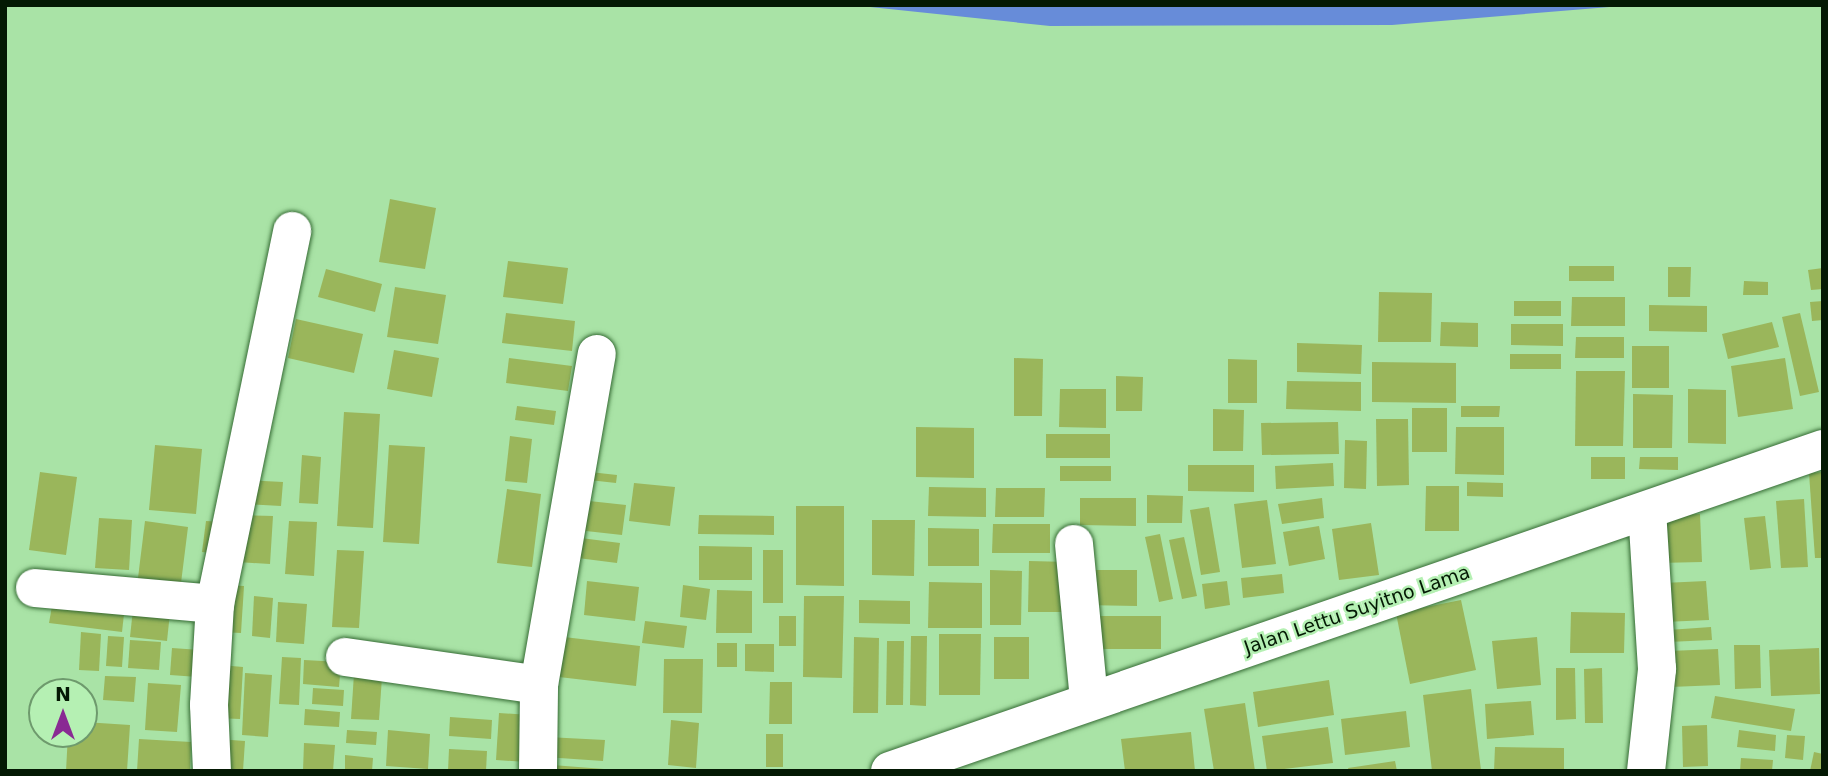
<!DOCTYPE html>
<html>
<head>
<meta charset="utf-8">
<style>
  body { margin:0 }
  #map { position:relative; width:1828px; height:776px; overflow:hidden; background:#a9e3a6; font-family:"DejaVu Sans",sans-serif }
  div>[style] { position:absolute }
  .water>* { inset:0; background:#678cd9 }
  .building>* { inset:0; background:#9ab65b }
  .roads { filter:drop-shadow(0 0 2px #366c35) drop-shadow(0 0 2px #366c35) }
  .minor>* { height:38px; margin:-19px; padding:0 19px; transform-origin:19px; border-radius:19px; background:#fff }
  .major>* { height:38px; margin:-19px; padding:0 19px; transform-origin:19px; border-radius:19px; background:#fff }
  span { translate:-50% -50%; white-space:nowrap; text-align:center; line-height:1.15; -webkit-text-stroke:5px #b5f0b3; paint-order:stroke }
  .street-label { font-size:19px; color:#041904 }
  .frame { position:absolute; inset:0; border:7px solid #041904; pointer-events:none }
  .north { position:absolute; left:28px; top:678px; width:70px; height:70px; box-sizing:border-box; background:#b5f0b3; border:2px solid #6e9a6d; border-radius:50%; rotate:0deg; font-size:19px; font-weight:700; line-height:28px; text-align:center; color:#041904 }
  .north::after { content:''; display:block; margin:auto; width:24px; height:32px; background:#892a93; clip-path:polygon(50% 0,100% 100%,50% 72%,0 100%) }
</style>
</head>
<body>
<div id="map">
  <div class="water">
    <div style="clip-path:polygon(851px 5px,1634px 5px,1392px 25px,1050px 26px)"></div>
  </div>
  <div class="building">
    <div style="clip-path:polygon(390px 199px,436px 208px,425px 269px,379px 262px)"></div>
    <div style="clip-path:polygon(508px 261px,568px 268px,563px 304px,503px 297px)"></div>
    <div style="clip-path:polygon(1569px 266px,1614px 266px,1614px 281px,1569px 281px)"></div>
    <div style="clip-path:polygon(1668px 267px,1691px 267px,1690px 297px,1668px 297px)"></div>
    <div style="clip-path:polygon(1823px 268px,1823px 289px,1811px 290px,1808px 270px)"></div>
    <div style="clip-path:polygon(326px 269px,382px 284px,375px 312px,318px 297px)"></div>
    <div style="clip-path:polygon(1744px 281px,1768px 282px,1768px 295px,1743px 295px)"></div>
    <div style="clip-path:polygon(395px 287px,446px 295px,438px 344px,387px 337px)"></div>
    <div style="clip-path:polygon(1379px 292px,1432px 293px,1431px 342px,1378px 342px)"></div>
    <div style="clip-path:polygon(1572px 297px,1625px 297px,1625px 326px,1571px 326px)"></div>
    <div style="clip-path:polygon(1514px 301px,1561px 301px,1561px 316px,1514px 316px)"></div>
    <div style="clip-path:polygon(1823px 301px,1823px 320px,1812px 321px,1810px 302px)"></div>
    <div style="clip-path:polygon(1649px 305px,1707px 306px,1707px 332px,1649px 331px)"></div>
    <div style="clip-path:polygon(506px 313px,575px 321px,572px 351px,502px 343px)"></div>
    <div style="clip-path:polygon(1800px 313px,1819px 392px,1800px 396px,1782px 317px)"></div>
    <div style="clip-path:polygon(296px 319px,363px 334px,354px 373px,288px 358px)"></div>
    <div style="clip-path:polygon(1441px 322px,1478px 323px,1478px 347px,1440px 346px)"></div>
    <div style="clip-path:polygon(1772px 322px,1779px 347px,1728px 359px,1722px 334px)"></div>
    <div style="clip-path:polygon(1511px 324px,1563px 324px,1563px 346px,1511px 345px)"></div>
    <div style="clip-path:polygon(1576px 337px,1624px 337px,1624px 358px,1575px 358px)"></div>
    <div style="clip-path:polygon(1297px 343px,1362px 345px,1361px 374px,1297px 372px)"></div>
    <div style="clip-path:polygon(1632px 346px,1669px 346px,1669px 388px,1632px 388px)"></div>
    <div style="clip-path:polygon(394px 350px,439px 358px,432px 397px,387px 389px)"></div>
    <div style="clip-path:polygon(1510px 354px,1561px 354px,1561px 369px,1510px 369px)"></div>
    <div style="clip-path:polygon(509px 358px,572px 366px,568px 391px,506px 383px)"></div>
    <div style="clip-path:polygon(1014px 358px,1043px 359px,1042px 416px,1014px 416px)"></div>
    <div style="clip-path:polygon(1785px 358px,1793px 409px,1738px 417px,1731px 366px)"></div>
    <div style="clip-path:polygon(1228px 359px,1257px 360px,1257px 403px,1228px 403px)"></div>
    <div style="clip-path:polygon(1372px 362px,1456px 363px,1456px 403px,1372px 402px)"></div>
    <div style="clip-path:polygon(1576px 371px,1625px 371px,1623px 446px,1575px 446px)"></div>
    <div style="clip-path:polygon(1116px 376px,1143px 377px,1142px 411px,1116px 411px)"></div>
    <div style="clip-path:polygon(1287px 381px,1361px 382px,1361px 411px,1286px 409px)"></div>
    <div style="clip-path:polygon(1060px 389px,1106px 389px,1106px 428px,1059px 427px)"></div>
    <div style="clip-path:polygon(1688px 389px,1726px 390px,1726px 444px,1688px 443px)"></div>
    <div style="clip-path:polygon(1633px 394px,1673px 395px,1672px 448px,1633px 448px)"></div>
    <div style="clip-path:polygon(517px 406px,556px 411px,554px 425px,515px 420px)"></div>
    <div style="clip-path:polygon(1461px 406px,1500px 406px,1499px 417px,1461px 417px)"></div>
    <div style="clip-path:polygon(1412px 408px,1447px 408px,1447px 452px,1412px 452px)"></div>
    <div style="clip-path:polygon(1213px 409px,1244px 410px,1243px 451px,1213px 451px)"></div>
    <div style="clip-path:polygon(344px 412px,380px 414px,373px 528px,337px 526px)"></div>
    <div style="clip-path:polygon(1376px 419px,1408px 419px,1409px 485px,1377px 486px)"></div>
    <div style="clip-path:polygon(1338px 422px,1339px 454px,1262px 455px,1261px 423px)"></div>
    <div style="clip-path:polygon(916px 427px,974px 428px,974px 478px,916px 477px)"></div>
    <div style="clip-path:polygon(1456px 427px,1504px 427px,1504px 475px,1455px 474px)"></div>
    <div style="clip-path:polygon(1046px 434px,1110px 434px,1110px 458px,1046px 458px)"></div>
    <div style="clip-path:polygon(510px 436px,532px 439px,527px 483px,505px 481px)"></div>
    <div style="clip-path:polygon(1345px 440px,1367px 441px,1366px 489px,1344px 488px)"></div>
    <div style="clip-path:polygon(155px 445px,202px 449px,196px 514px,149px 510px)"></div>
    <div style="clip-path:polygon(389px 445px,425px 447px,419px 544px,383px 542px)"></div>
    <div style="clip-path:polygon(302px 455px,321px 457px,318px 504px,299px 503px)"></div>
    <div style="clip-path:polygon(1591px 457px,1625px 457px,1625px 479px,1591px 479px)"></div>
    <div style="clip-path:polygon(1640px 457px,1678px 457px,1678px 470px,1639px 469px)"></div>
    <div style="clip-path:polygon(1333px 463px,1334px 486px,1276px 489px,1275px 466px)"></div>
    <div style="clip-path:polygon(1188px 465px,1254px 465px,1254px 492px,1188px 491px)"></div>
    <div style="clip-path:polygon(1060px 466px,1111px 466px,1111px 481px,1060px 481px)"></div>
    <div style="clip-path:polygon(40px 472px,77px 477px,66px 555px,29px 550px)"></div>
    <div style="clip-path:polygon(590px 472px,617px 475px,616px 483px,589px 480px)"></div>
    <div style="clip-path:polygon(1823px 472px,1823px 558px,1815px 558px,1809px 473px)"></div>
    <div style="clip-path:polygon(245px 480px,283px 482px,281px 506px,244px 504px)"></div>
    <div style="clip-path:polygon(1467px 482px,1503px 483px,1503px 497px,1467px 496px)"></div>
    <div style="clip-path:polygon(634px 483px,675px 487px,670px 526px,629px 521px)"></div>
    <div style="clip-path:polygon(1426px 486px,1459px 486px,1459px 531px,1425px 531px)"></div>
    <div style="clip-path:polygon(929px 487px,986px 488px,986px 517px,928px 516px)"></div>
    <div style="clip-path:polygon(996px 488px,1045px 488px,1044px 517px,995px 517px)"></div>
    <div style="clip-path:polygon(507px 489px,541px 494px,532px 567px,497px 563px)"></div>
    <div style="clip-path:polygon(1147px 495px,1183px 496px,1182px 523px,1147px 523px)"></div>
    <div style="clip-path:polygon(1080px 498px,1136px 498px,1136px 526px,1080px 525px)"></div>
    <div style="clip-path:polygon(1322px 498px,1324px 518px,1282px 524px,1278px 504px)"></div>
    <div style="clip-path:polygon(1804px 499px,1808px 567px,1781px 568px,1776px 501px)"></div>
    <div style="clip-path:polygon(580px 500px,626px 505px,622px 535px,577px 530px)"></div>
    <div style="clip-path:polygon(1267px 500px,1276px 564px,1242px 568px,1234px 504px)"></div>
    <div style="clip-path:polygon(796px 506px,844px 506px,844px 586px,796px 585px)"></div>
    <div style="clip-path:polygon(1209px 507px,1220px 572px,1201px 575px,1190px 510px)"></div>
    <div style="clip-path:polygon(1700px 514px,1702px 562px,1658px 563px,1656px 516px)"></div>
    <div style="clip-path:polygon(241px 515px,273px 516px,270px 564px,238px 562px)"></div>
    <div style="clip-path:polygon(699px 515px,774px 516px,774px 535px,698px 534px)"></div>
    <div style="clip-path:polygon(1765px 516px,1771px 568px,1750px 570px,1744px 518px)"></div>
    <div style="clip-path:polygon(99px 518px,132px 520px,129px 570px,95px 568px)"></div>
    <div style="clip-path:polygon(872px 520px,915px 520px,914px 576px,872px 575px)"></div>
    <div style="clip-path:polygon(145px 521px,188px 527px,180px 591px,137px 586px)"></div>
    <div style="clip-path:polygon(206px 521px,224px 522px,221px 554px,202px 552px)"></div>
    <div style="clip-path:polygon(289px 521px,317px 522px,314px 576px,285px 574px)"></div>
    <div style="clip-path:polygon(1371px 523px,1379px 575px,1339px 580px,1332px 529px)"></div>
    <div style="clip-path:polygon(993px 524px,1050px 524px,1050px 553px,992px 553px)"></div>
    <div style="clip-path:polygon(1319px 526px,1325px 559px,1289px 566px,1283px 532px)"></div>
    <div style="clip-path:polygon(928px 528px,979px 529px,979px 566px,928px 566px)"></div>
    <div style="clip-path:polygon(1160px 534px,1173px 599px,1159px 602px,1145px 537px)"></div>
    <div style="clip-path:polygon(573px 537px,620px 543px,617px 563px,570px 557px)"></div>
    <div style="clip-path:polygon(1184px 537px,1197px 596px,1182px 599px,1169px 540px)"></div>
    <div style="clip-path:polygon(699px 546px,752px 547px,752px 580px,699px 580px)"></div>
    <div style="clip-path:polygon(337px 550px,364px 551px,359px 628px,332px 627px)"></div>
    <div style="clip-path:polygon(763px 550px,783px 550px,783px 603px,763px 603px)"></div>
    <div style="clip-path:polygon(1029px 561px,1069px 562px,1068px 612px,1028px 612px)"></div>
    <div style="clip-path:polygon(990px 570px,1022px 571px,1021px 625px,990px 625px)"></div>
    <div style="clip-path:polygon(1084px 570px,1137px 570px,1137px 606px,1083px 605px)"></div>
    <div style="clip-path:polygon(1282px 574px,1284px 593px,1243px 598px,1241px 578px)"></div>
    <div style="clip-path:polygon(587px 581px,639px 587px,635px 621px,584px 615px)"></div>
    <div style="clip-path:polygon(1227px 581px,1230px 605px,1205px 609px,1202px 584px)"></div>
    <div style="clip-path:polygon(1706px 581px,1709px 620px,1664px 622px,1663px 583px)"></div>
    <div style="clip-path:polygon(929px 582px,982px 583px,982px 628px,928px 628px)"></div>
    <div style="clip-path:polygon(224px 585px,244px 586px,241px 633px,221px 632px)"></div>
    <div style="clip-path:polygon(683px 585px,710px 589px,706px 620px,680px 617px)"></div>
    <div style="clip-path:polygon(717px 590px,752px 591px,752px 633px,716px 633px)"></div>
    <div style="clip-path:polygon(54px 595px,125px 605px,122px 632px,49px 623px)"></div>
    <div style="clip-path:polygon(254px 596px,273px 598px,270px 638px,252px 636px)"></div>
    <div style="clip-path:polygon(804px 596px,844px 596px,842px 678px,803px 677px)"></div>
    <div style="clip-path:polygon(134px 600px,171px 603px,167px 641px,130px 637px)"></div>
    <div style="clip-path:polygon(859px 600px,910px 601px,910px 624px,859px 623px)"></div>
    <div style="clip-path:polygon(1461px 600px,1476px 670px,1410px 684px,1396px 613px)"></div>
    <div style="clip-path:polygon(278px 602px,307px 604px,304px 644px,276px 642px)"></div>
    <div style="clip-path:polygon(1571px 612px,1625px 613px,1624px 653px,1570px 653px)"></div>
    <div style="clip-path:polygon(779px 616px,796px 616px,796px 646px,779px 646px)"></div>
    <div style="clip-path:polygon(1086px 616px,1161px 616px,1161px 649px,1086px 649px)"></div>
    <div style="clip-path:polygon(645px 621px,687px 626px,684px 648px,642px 643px)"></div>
    <div style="clip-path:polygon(1711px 627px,1712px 640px,1668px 642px,1668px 630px)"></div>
    <div style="clip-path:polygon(81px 632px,101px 634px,99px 671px,79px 670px)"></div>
    <div style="clip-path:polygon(939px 634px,981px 634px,980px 695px,939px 695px)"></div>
    <div style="clip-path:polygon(108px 636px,124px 637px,122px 667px,106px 666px)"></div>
    <div style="clip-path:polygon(911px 636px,927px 636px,926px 706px,910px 705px)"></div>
    <div style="clip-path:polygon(564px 637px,640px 646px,636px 686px,559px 677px)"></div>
    <div style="clip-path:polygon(854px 637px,879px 638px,878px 713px,853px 713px)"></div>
    <div style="clip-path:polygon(994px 637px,1029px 637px,1029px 679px,994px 679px)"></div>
    <div style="clip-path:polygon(1537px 637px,1541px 685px,1497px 689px,1492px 641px)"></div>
    <div style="clip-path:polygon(130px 640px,161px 642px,159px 670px,128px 668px)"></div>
    <div style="clip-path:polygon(887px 641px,904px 641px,903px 705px,886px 705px)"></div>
    <div style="clip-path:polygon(717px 643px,737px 643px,737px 667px,717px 667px)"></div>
    <div style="clip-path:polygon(745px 644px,774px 644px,774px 672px,745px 671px)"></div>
    <div style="clip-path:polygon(1734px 645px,1760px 645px,1761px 688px,1735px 689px)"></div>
    <div style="clip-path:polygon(172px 648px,200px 650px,198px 677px,170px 675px)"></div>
    <div style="clip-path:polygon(1819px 648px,1820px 694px,1771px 696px,1769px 650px)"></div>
    <div style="clip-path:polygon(1718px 649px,1720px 685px,1670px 687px,1669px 651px)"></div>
    <div style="clip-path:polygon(282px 657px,301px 658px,299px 705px,279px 704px)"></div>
    <div style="clip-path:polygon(664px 659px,703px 659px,702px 713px,663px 713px)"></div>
    <div style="clip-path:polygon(304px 660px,341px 662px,339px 687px,303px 684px)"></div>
    <div style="clip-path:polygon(220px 665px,243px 667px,240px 719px,216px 718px)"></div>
    <div style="clip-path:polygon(1556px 668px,1575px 668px,1576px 719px,1556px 720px)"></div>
    <div style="clip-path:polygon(1602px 668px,1603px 723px,1585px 723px,1584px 669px)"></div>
    <div style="clip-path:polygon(245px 673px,272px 675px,268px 737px,242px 735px)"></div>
    <div style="clip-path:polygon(354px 674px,382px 677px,379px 720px,351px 719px)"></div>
    <div style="clip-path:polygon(105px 676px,136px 677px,134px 702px,103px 700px)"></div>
    <div style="clip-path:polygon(1329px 680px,1334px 715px,1258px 727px,1253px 692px)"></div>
    <div style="clip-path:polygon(770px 682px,792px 682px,792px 724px,769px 724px)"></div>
    <div style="clip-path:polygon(148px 683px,181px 685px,177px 732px,145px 730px)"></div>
    <div style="clip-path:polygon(313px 688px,344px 690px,343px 706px,312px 704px)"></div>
    <div style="clip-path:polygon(1471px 689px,1481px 770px,1432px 771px,1423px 695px)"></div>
    <div style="clip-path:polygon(1715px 696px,1795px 709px,1791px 731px,1711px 718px)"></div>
    <div style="clip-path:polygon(1531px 701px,1534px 735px,1487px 739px,1485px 704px)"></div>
    <div style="clip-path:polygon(1245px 703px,1255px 771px,1214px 771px,1204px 709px)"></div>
    <div style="clip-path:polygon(305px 709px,340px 712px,339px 727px,304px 725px)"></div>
    <div style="clip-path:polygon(1406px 711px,1410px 747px,1345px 755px,1341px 719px)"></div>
    <div style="clip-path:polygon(499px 713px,530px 715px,527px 762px,496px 760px)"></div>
    <div style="clip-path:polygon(450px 717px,492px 720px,491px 739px,449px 736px)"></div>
    <div style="clip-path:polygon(671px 720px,699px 723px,696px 768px,668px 765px)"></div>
    <div style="clip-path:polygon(84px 722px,130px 725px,127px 771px,66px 771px,68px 734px,84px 734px)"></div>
    <div style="clip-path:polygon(1707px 725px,1708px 766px,1683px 767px,1682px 726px)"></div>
    <div style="clip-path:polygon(1328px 727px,1333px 763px,1267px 771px,1262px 736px)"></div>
    <div style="clip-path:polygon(347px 730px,377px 732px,376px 745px,346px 743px)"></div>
    <div style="clip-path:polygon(388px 730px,430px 734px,428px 769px,386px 766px)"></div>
    <div style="clip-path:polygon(1739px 730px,1776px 735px,1775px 751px,1737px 747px)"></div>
    <div style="clip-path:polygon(1191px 732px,1195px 771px,1125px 771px,1121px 739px)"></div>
    <div style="clip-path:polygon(766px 734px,783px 734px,783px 767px,766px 767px)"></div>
    <div style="clip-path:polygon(1787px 735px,1805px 736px,1803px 760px,1785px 758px)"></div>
    <div style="clip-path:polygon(547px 737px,605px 740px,603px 761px,545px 757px)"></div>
    <div style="clip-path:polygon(139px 739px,191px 742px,190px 771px,137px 771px)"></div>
    <div style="clip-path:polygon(217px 739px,245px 741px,243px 771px,219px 771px)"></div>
    <div style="clip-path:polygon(304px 743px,335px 745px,333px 771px,303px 771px)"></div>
    <div style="clip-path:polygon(1495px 747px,1564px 748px,1564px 771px,1494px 771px)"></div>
    <div style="clip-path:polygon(449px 749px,487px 751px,486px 771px,448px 771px)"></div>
    <div style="clip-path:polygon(1814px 752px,1823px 754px,1823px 771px,1810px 771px)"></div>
    <div style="clip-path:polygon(345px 755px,373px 758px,372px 771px,345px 771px)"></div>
    <div style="clip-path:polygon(1741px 758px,1773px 760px,1772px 771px,1740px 771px)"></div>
    <div style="clip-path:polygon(1395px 761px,1397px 771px,1349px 771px,1348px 768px)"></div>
    <div style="clip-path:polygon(552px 765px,604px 769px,604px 771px,551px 771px)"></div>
  </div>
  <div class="roads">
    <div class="minor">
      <div style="left:1074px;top:544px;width:158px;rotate:84.5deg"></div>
      <div style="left:35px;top:588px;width:181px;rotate:5.1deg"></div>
      <div style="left:345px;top:657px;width:196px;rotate:8.2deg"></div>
      <div style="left:212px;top:771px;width:66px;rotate:-92.6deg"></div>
      <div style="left:209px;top:705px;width:101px;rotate:-86.6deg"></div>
      <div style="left:215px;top:604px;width:381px;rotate:-78.3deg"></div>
      <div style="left:538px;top:771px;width:86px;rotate:-89.3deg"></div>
      <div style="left:539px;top:685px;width:336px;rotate:-80.1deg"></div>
      <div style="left:1646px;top:771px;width:103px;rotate:-83.8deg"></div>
      <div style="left:1657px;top:669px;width:158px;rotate:-93.6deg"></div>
    </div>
    <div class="major">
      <div style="left:890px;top:771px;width:987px;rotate:-19.04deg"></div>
    </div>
  </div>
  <div class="street-label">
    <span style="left:1357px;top:610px;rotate:-19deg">Jalan Lettu Suyitno Lama</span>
  </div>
  <div class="frame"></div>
  <div class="north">N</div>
</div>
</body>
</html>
